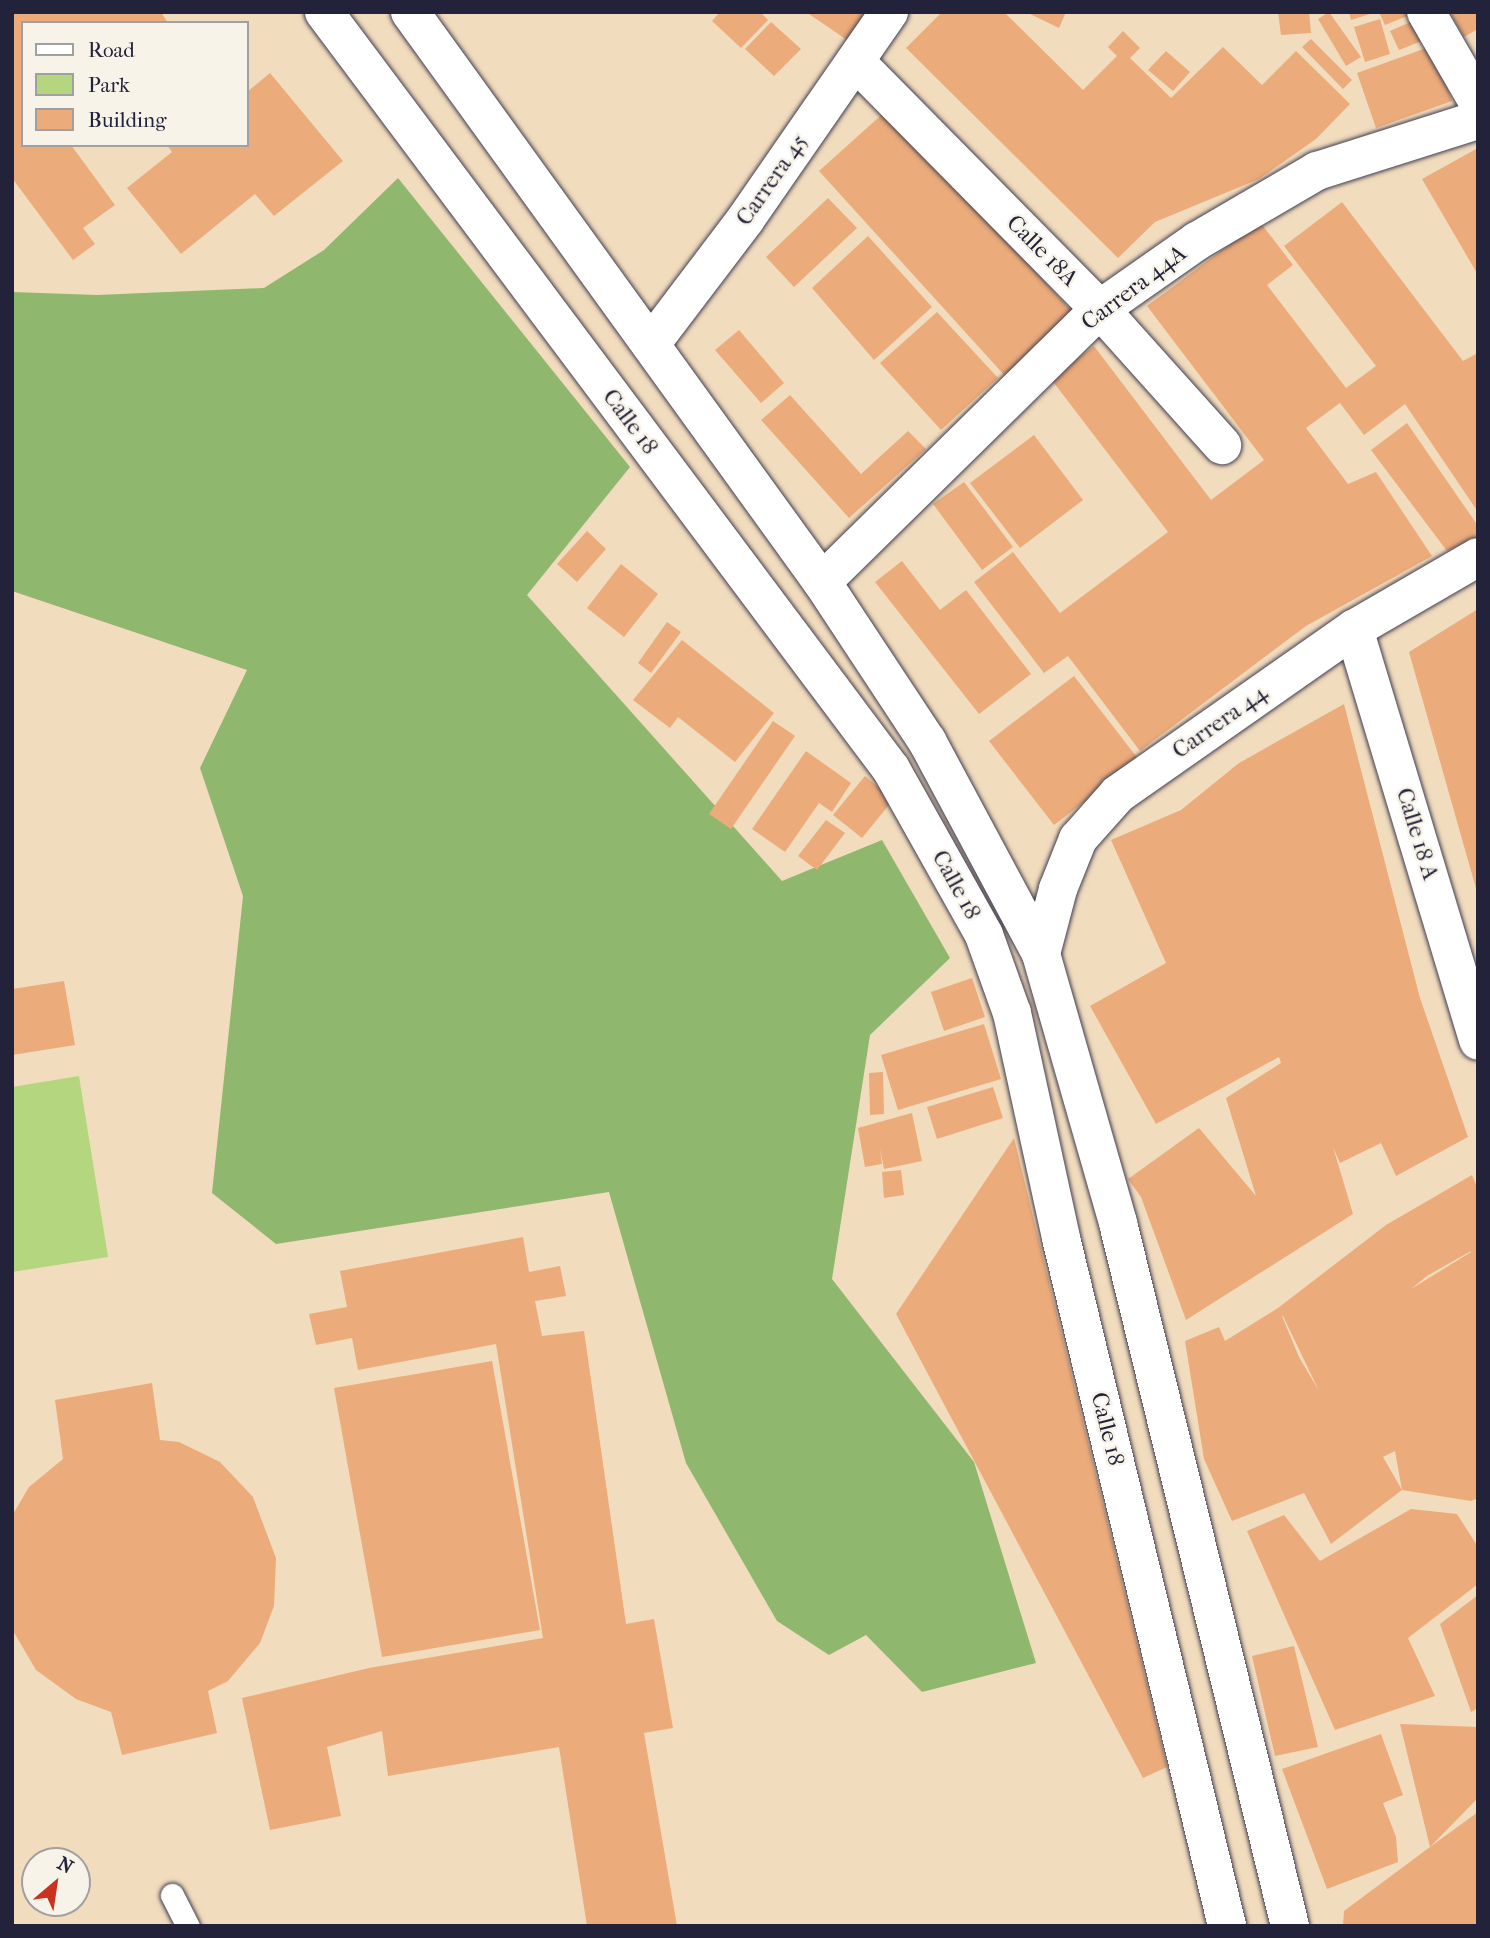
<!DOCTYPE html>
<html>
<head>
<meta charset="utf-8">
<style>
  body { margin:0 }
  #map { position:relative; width:1490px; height:1938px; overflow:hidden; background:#f2dcbe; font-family:"IM FELL French Canon",serif }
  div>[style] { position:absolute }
  .green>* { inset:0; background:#b4d67e }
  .forest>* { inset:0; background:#8fb76d }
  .building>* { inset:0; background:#ebab7b }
  .roads { filter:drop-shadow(0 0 2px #413e4f) drop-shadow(0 0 2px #413e4f) }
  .lane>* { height:23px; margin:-11.5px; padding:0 11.5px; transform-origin:11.5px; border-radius:11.5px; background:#fff }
  .street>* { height:38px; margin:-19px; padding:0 19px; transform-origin:19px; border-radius:19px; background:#fff }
  .secondary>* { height:38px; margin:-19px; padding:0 19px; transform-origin:19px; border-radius:19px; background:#fff }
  span { translate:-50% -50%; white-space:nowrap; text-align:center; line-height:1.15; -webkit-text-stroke:5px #f7f3e8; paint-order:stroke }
  .street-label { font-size:23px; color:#22223b }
  .frame { position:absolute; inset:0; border:14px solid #22223b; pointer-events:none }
  .legend { position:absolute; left:21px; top:21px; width:228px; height:126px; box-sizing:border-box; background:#f7f3e8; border:2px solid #a29fa3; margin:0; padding:9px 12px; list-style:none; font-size:21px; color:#22223b }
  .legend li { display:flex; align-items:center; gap:14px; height:35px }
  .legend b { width:35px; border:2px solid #a29fa3 }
  .north { position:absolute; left:21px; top:1847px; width:70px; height:70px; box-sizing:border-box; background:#f7f3e8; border:2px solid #a29fa3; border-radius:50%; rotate:29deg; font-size:19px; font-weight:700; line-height:28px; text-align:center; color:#22223b }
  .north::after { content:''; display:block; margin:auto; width:24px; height:32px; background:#c8321e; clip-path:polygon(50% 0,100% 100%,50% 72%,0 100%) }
</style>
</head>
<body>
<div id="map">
  <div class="green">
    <div style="clip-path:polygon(79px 1076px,108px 1257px,12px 1272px,12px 1087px)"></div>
  </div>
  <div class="forest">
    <div style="clip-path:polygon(398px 178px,630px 467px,527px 595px,782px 881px,882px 840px,950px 958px,870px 1035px,832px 1279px,974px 1462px,1036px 1663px,922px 1692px,866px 1635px,829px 1655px,777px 1621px,686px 1463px,609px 1192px,276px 1244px,212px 1193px,243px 896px,200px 768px,247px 670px,12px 591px,12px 292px,97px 295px,264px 288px,324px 250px)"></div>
  </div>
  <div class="building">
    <div style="clip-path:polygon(12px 12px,161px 12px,168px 23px,23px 23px,23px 145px,71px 145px,115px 205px,83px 228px,95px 244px,73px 260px,12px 178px)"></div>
    <div style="clip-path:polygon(720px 12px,760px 12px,768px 20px,741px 48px,712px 21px)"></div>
    <div style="clip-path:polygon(806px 12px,871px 12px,850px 42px)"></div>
    <div style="clip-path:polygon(942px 12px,1004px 12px,1083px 90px,1117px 56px,1108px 47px,1123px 31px,1140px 48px,1130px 58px,1171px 98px,1223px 47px,1262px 85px,1296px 51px,1350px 104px,1316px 139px,1259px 179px,1155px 222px,1118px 258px,906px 48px)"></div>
    <div style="clip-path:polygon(1026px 12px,1066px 12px,1059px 28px)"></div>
    <div style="clip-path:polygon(1278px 12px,1309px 12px,1311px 33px,1281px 35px)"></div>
    <div style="clip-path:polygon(1329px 12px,1361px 57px,1346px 66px,1318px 19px)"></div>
    <div style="clip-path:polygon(1349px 12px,1373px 12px,1373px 13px,1351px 20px)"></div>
    <div style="clip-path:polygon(1379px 12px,1417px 12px,1385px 25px)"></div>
    <div style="clip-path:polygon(1450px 12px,1478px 12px,1478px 29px,1464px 37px)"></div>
    <div style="clip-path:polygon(1380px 19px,1390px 54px,1365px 62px,1354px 27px)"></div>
    <div style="clip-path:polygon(1415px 20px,1424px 40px,1399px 50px,1390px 31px)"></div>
    <div style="clip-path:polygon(771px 22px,801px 49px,774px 76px,745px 49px)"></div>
    <div style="clip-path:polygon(1311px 39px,1352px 80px,1343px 89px,1302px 47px)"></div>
    <div style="clip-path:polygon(1432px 46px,1452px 101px,1376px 128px,1357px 73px)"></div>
    <div style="clip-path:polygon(1166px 51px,1190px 72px,1173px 91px,1148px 70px)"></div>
    <div style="clip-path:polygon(270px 73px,343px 161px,274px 216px,255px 194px,181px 254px,127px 188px,172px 152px,167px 145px,247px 145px,247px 92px)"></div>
    <div style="clip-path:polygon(888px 109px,1075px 315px,1006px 377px,819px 171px)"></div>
    <div style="clip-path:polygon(1478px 148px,1478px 275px,1422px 179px)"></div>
    <div style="clip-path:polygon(828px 198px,857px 228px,794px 287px,766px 257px)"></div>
    <div style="clip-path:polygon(1342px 202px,1463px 361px,1478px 353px,1478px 512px,1405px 404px,1364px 435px,1340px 403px,1306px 428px,1348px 484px,1376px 472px,1432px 556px,1306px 626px,1140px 751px,1068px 656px,1044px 673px,974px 582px,1013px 552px,1060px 613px,1168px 532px,1051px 379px,1094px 346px,1211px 500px,1264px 460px,1147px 306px,1260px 222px,1293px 265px,1267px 285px,1346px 388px,1376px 366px,1284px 246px)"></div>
    <div style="clip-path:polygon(868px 236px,932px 307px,874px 360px,812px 288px)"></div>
    <div style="clip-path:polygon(937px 312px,998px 378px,941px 430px,880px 363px)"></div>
    <div style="clip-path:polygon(739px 330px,784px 383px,761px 403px,715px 350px)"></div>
    <div style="clip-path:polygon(790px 395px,861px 474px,908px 431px,926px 449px,849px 518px,761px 420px)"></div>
    <div style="clip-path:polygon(1407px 423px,1478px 526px,1478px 537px,1447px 551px,1371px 450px)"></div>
    <div style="clip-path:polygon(1034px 435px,1083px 500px,1020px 548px,970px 483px)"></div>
    <div style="clip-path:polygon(964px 482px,1013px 547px,982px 570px,933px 504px)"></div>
    <div style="clip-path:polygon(587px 531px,606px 549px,577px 582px,557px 564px)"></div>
    <div style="clip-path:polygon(902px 561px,940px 610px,966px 590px,1031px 674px,979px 714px,875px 582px)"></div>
    <div style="clip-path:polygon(621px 564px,658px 594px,624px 637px,587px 608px)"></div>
    <div style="clip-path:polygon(1478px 609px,1478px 892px,1477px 892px,1409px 652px)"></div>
    <div style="clip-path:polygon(667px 622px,681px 632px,651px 673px,638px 663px)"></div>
    <div style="clip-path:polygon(682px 640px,774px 713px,735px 762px,678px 717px,670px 728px,633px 700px)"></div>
    <div style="clip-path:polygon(1074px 676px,1139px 760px,1054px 825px,989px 741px)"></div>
    <div style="clip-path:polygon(1344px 704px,1420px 998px,1468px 1137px,1396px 1176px,1381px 1143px,1340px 1163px,1333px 1147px,1353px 1214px,1186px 1320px,1141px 1197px,1128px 1179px,1199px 1128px,1256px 1196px,1226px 1098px,1281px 1063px,1279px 1057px,1156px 1124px,1090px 1006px,1166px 963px,1111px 840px,1181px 810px,1239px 763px)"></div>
    <div style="clip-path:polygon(773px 721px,795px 736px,731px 829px,709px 814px)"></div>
    <div style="clip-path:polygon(806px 751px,851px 783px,832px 812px,819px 803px,785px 852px,752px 829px)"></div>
    <div style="clip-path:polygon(865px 776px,893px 800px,862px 838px,833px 815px)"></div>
    <div style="clip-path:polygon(826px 820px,845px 833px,817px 870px,798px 856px)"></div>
    <div style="clip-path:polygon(972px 978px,985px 1017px,944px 1031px,931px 992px)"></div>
    <div style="clip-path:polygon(64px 981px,75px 1045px,12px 1055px,12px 989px)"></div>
    <div style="clip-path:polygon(984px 1024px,1001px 1079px,898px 1110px,881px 1055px)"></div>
    <div style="clip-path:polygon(883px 1072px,884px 1114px,870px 1115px,869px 1073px)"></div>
    <div style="clip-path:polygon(993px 1087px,1003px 1118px,937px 1139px,927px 1107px)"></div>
    <div style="clip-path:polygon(912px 1113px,922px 1161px,884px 1169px,880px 1148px,882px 1164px,865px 1167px,858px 1128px)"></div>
    <div style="clip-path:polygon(1014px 1138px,1167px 1767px,1143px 1778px,896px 1314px)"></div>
    <div style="clip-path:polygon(901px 1170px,904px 1195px,884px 1198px,882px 1172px)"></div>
    <div style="clip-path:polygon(evenodd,1472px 1175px,1478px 1189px,1478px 1498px,1471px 1501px,1402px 1490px,1395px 1451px,1383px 1457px,1402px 1490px,1331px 1544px,1304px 1493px,1232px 1521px,1204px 1459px,1185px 1341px,1219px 1327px,1225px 1341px,1278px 1308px,1386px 1225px,1472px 1175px,1471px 1251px,1471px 1252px,1411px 1289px,1427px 1276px,1471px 1251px,1472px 1175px,1282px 1316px,1283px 1316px,1319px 1391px,1299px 1357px,1282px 1316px)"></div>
    <div style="clip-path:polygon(523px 1237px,529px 1272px,560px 1266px,566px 1296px,535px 1301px,542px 1336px,584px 1331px,626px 1624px,654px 1619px,673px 1728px,644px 1733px,677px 1926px,587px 1926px,559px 1747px,388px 1776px,382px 1731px,327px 1747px,341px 1816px,270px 1830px,242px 1698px,369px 1668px,543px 1638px,496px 1344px,358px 1370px,352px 1338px,316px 1345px,309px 1314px,347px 1307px,340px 1271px)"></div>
    <div style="clip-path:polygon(492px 1361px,540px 1630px,382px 1657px,334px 1388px)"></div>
    <div style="clip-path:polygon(152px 1383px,160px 1440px,179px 1442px,220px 1462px,253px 1497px,276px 1558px,274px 1606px,260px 1643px,228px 1681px,208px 1691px,217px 1733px,122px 1755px,111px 1712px,76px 1699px,36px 1670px,12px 1629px,12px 1516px,29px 1487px,63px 1459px,55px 1400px)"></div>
    <div style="clip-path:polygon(1411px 1509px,1457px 1514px,1478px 1547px,1478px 1584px,1408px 1638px,1435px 1696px,1335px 1730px,1247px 1531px,1284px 1515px,1320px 1561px)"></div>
    <div style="clip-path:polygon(1478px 1595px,1478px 1708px,1471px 1712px,1440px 1624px)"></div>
    <div style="clip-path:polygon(1294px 1646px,1318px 1747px,1275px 1756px,1252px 1656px)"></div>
    <div style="clip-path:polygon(1400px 1724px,1478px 1727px,1478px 1798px,1430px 1847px,1478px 1812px,1478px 1926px,1343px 1926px,1344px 1911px,1430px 1847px)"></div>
    <div style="clip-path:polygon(1381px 1734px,1403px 1795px,1383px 1803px,1396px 1837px,1398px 1862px,1327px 1889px,1282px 1769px)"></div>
  </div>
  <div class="roads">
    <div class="lane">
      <div style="left:172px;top:1895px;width:35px;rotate:63deg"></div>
    </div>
    <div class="street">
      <div style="left:1426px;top:12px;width:104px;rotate:60deg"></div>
      <div style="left:856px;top:62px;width:347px;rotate:45.4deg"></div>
      <div style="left:1100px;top:309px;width:183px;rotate:48.1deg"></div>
      <div style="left:651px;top:344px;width:156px;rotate:-52.8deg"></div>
      <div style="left:745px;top:220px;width:253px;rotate:-55.3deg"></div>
      <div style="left:822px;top:582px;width:390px;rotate:-44.5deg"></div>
      <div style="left:1100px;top:309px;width:118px;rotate:-35deg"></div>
      <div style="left:1197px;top:241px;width:139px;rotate:-30.3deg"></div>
      <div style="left:1317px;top:171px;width:169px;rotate:-17.6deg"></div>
      <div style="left:1354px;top:629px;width:430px;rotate:73.2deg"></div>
      <div style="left:1041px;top:954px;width:67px;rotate:-75.3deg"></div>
      <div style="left:1058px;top:889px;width:54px;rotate:-68.2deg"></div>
      <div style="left:1078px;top:839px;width:60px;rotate:-48.4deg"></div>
      <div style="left:1118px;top:794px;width:288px;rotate:-35deg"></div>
      <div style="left:1354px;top:629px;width:143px;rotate:-30.1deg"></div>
    </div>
    <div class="secondary">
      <div style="left:324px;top:12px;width:946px;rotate:53.17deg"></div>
      <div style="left:891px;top:769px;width:190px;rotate:60.7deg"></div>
      <div style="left:984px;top:935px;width:83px;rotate:70.3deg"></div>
      <div style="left:1012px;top:1013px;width:230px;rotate:77.7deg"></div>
      <div style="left:1061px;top:1238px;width:708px;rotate:76.43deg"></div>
      <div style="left:410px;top:12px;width:703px;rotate:54.14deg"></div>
      <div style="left:822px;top:582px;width:191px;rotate:56.6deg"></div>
      <div style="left:927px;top:741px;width:242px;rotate:61.8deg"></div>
      <div style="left:1041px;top:954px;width:280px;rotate:74deg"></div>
      <div style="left:1118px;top:1223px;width:724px;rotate:76.25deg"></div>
    </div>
  </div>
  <div class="street-label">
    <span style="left:772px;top:180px;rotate:-55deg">Carrera 45</span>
    <span style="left:1042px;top:251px;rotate:45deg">Calle 18A</span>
    <span style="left:1134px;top:288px;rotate:-37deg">Carrera 44A</span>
    <span style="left:630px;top:422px;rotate:53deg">Calle 18</span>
    <span style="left:1220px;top:722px;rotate:-35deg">Carrera 44</span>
    <span style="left:1417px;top:834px;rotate:73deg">Calle 18 A</span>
    <span style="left:956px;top:885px;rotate:61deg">Calle 18</span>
    <span style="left:1107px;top:1429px;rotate:76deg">Calle 18</span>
  </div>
  <div class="frame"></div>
  <ul class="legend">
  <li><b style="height:9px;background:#fff"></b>Road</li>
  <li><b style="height:19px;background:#b4d67e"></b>Park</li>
  <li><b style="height:19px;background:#ebab7b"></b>Building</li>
  </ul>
  <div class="north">N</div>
</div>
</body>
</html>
